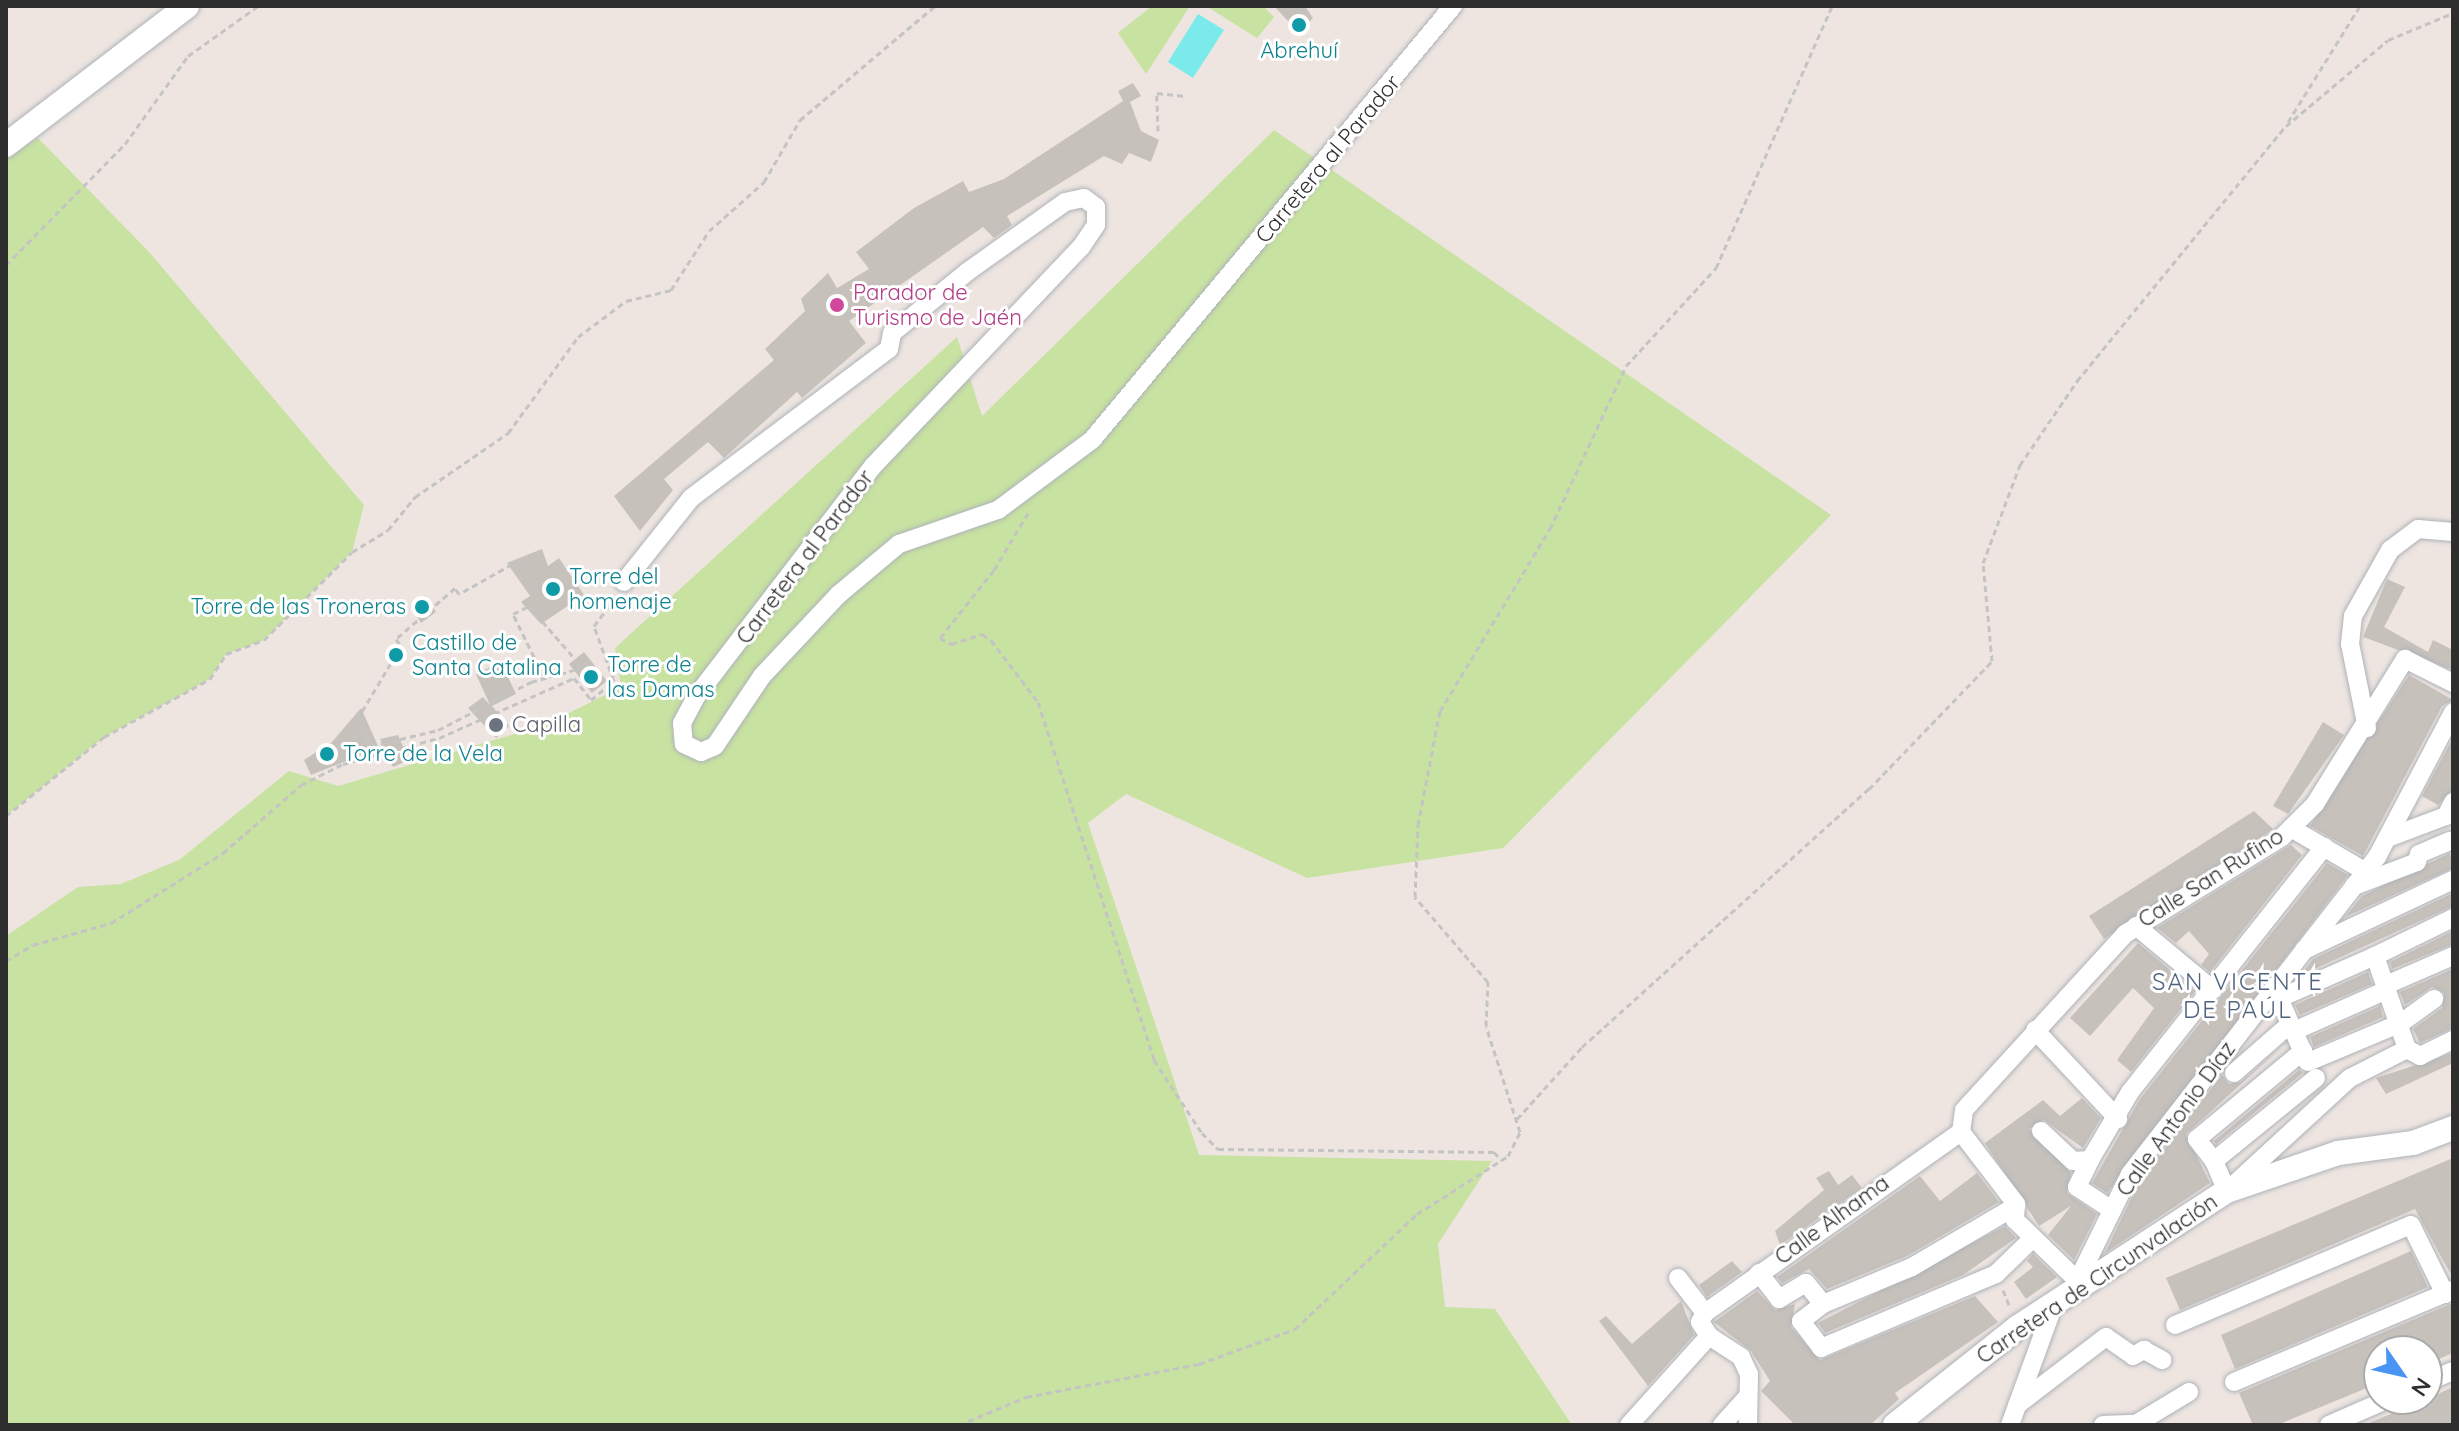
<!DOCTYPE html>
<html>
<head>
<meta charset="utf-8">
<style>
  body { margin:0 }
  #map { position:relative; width:2459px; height:1431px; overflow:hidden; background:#eee5e1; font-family:Quicksand,sans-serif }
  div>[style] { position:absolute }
  .green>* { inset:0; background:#c8e2a1 }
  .water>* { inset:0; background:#7aeaeb }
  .building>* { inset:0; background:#c7c1bc }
  .path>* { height:3px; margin-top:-1.5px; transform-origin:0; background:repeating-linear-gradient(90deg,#c4c4c4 0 6px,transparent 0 10px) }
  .roads { filter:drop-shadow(0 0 2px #aeb3b9) drop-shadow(0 0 2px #aeb3b9) }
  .street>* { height:18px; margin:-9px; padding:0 9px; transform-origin:9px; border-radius:9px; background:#fff }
  .secondary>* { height:24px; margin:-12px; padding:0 12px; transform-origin:12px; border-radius:12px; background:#fff }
  .dots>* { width:22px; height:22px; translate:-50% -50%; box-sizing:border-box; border:4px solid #fff; border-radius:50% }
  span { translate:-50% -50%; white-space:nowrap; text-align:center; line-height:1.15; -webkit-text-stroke:6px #fff; paint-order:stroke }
  .culture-label { font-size:22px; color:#0d838f }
  .left { translate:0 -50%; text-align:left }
  .right { translate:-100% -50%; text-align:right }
  .street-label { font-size:22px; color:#2e2e2e }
  .hotel-label { font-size:22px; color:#b23c85 }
  .worship-label { font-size:22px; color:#5b616d }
  .neighbourhood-label { font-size:24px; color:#4f637e; letter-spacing:2px }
  .frame { position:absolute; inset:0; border:8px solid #2e2e2e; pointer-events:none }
  .north { position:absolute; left:2363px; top:1335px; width:80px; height:80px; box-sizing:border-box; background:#fff; border:2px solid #ababab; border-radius:50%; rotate:124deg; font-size:22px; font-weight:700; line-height:32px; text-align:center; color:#2e2e2e }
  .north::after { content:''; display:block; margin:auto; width:28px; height:36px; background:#4a95f3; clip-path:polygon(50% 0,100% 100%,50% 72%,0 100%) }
</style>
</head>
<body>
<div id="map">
  <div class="green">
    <div style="clip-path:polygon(1152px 6px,1190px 6px,1146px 74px,1118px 33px)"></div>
    <div style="clip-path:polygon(1206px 6px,1263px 6px,1274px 17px,1257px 38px)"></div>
    <div style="clip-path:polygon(1274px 130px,1831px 515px,1503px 848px,1307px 878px,1126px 794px,1088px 823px,1199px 1155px,1492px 1161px,1438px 1244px,1445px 1307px,1495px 1309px,1572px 1425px,6px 1425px,6px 936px,78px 887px,121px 884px,179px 860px,289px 771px,338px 786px,545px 725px,621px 687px,615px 648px,957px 337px,982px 416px)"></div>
    <div style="clip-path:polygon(38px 138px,150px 253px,364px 505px,352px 552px,264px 640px,226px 654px,210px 679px,104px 737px,6px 816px,6px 156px)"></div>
  </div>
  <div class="water">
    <div style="clip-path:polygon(1198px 14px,1224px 30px,1193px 78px,1168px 62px)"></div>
  </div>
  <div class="building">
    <div style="clip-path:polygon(1274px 6px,1305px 6px,1313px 18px,1299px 33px)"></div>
    <div style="clip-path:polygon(1133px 83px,1141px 96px,1130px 102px,1141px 131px,1159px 140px,1151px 162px,1129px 153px,1122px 164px,1104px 156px,1007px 216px,1012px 225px,994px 238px,983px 227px,849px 321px,866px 343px,802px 398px,797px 392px,724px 458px,708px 442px,664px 479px,673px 490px,640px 531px,614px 496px,774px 360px,765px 349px,805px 311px,801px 299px,828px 273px,837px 288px,869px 269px,856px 252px,914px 208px,963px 181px,969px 192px,1004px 179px,1123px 101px,1118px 91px)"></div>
    <div style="clip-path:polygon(542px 549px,548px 566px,559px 558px,584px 595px,541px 624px,521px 602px,530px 596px,507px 563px)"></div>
    <div style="clip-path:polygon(2387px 579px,2405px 587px,2384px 627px,2428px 652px,2433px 640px,2453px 650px,2453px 670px,2363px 637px)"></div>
    <div style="clip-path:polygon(426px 596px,436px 612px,421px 623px,410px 606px)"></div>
    <div style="clip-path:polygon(584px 652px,607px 681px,592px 693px,569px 664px)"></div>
    <div style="clip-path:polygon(501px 662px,516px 694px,492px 706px,509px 726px,496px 738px,468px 708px,483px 697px,490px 705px,476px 674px)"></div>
    <div style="clip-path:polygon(2409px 675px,2453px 700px,2442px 706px,2363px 856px,2310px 826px)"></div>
    <div style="clip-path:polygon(361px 708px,379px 748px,311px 775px,304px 760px,332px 742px)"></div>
    <div style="clip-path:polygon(2323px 722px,2344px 735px,2288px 814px,2273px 806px)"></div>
    <div style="clip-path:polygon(398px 735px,409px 760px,393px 767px,380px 739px)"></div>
    <div style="clip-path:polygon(2453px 738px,2453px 790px,2438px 805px,2422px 796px)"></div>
    <div style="clip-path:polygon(2254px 811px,2273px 829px,2104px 939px,2089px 916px)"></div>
    <div style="clip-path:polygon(2291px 845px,2302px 855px,2210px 972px,2201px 965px,2209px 954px,2189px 931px,2176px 943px,2157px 928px)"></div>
    <div style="clip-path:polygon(2450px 853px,2453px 868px,2345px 917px,2362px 896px)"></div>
    <div style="clip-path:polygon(2327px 863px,2348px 875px,2107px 1193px,2092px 1183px,2140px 1099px)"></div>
    <div style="clip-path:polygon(2453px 893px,2453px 906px,2301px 975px,2313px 959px)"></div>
    <div style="clip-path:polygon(2453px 931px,2453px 944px,2392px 969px,2390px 962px)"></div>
    <div style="clip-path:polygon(2138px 943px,2195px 991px,2131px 1072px,2117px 1060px,2154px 1008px,2133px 988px,2090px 1036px,2070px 1018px)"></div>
    <div style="clip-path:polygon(2453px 969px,2453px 1028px,2420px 1043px,2413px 1029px,2442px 1008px,2444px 993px,2432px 987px,2405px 1005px,2400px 992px)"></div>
    <div style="clip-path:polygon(2368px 972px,2372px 984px,2300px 1015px,2295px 1005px)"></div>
    <div style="clip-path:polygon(2380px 1006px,2383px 1017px,2314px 1047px,2310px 1037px)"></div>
    <div style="clip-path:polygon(2286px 1043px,2186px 1134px,2210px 1183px,2105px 1253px,2140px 1180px,2222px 1075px,2229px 1084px,2241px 1082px)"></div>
    <div style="clip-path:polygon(2453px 1053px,2453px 1063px,2386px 1094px,2376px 1078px)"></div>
    <div style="clip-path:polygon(2299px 1070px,2303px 1073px,2216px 1144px,2214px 1141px)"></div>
    <div style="clip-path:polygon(2082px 1098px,2101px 1118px,2083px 1148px,2044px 1120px,2029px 1129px,2071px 1173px,2067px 1193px,2097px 1214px,2074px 1260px,2048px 1235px,2071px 1206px,2039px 1226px,1985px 1143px,2043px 1100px,2060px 1116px)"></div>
    <div style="clip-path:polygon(2453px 1158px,2453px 1278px,2415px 1209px,2180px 1310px,2166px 1278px)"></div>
    <div style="clip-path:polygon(1829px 1171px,1838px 1185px,1852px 1175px,1862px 1188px,1780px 1245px,1775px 1231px,1824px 1190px,1816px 1178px)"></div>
    <div style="clip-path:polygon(1977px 1173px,1999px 1202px,1907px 1256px,1827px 1289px,1809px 1269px,1782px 1283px,1777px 1277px,1920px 1176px,1940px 1201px)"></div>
    <div style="clip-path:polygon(2005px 1226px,2016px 1238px,1963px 1275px,1825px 1333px,1818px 1323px)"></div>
    <div style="clip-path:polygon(2411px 1251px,2428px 1287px,2235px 1369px,2221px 1335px)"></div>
    <div style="clip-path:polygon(2033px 1254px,2057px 1277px,2026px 1299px,2014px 1282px,2033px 1267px,2027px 1261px)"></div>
    <div style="clip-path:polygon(1732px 1261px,1742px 1272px,1707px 1297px,1699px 1285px)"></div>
    <div style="clip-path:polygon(1757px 1291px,1775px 1310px,1795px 1304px,1791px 1327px,1820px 1360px,1975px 1296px,1998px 1322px,1895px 1393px,1899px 1399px,1870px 1425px,1795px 1425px,1761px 1391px,1770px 1381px,1751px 1351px,1714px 1322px)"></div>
    <div style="clip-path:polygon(1681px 1301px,1694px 1335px,1648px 1386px,1599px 1321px,1606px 1316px,1632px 1344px)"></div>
    <div style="clip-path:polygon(2453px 1303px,2453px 1353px,2427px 1364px,2427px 1351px,2379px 1351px,2379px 1383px,2277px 1425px,2253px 1425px,2239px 1393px)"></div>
    <div style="clip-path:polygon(2453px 1387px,2453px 1425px,2364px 1425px,2427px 1399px)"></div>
  </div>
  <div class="path">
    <div style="left:2288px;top:122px;width:137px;rotate:-58.2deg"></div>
    <div style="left:1158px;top:131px;width:38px;rotate:-92deg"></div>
    <div style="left:1157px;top:93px;width:28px;rotate:6deg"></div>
    <div style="left:6px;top:265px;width:170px;rotate:-45.5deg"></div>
    <div style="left:125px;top:144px;width:108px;rotate:-54.4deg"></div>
    <div style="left:188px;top:56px;width:86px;rotate:-35.5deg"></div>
    <div style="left:1028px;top:513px;width:66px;rotate:120.8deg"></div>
    <div style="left:994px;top:570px;width:87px;rotate:128.5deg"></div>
    <div style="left:940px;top:638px;width:13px;rotate:29deg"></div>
    <div style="left:951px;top:644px;width:33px;rotate:-18deg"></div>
    <div style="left:982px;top:634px;width:11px;rotate:34deg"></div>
    <div style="left:991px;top:640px;width:78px;rotate:52.8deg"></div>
    <div style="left:1038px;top:702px;width:376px;rotate:72deg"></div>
    <div style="left:1154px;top:1060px;width:87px;rotate:56.7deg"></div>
    <div style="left:1202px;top:1133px;width:23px;rotate:45deg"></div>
    <div style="left:1218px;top:1149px;width:276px;rotate:0.6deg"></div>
    <div style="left:1494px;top:1152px;width:11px;rotate:49deg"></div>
    <div style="left:521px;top:559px;width:71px;rotate:150.6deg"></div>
    <div style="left:459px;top:594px;width:7px;rotate:-124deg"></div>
    <div style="left:455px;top:588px;width:78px;rotate:139.2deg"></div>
    <div style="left:396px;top:639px;width:9px;rotate:54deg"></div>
    <div style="left:401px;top:646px;width:84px;rotate:120.8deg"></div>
    <div style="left:358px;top:718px;width:31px;rotate:65deg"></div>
    <div style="left:371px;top:746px;width:69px;rotate:-13.4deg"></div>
    <div style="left:438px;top:730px;width:105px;rotate:-27.3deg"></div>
    <div style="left:531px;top:682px;width:45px;rotate:-15.6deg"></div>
    <div style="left:543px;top:675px;width:68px;rotate:-116.2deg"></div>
    <div style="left:513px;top:614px;width:18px;rotate:-27deg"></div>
    <div style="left:529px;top:606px;width:70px;rotate:49deg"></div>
    <div style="left:336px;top:749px;width:34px;rotate:-34deg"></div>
    <div style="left:6px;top:816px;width:126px;rotate:-38.9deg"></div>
    <div style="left:104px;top:737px;width:121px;rotate:-28.7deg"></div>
    <div style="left:210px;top:679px;width:30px;rotate:-57deg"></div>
    <div style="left:226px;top:654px;width:40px;rotate:-20.2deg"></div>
    <div style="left:264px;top:640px;width:124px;rotate:-45deg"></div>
    <div style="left:352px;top:552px;width:42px;rotate:-31.4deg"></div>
    <div style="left:388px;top:530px;width:43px;rotate:-50.7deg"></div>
    <div style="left:415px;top:497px;width:113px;rotate:-34.5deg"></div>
    <div style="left:508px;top:433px;width:119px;rotate:-53.9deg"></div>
    <div style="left:578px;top:337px;width:60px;rotate:-36.9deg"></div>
    <div style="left:626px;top:301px;width:46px;rotate:-13.7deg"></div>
    <div style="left:671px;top:290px;width:70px;rotate:-57.2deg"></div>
    <div style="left:709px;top:231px;width:74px;rotate:-41.7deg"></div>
    <div style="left:764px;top:182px;width:72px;rotate:-59.9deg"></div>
    <div style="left:800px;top:120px;width:177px;rotate:-40.2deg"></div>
    <div style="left:6px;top:961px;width:31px;rotate:-31deg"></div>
    <div style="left:33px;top:945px;width:81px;rotate:-15.8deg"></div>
    <div style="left:111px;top:923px;width:132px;rotate:-32deg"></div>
    <div style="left:223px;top:853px;width:103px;rotate:-41.1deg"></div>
    <div style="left:301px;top:785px;width:47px;rotate:-26.6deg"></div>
    <div style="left:343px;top:764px;width:99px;rotate:-15.2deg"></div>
    <div style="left:439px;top:738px;width:148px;rotate:-24deg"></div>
    <div style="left:574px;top:678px;width:28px;rotate:52deg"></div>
    <div style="left:591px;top:700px;width:30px;rotate:-40deg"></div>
    <div style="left:614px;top:681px;width:59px;rotate:-110deg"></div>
    <div style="left:594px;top:626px;width:34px;rotate:-53deg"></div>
    <div style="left:1517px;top:1119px;width:97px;rotate:-47.9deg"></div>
    <div style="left:1582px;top:1047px;width:386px;rotate:-42deg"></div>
    <div style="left:1869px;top:789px;width:178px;rotate:-46.1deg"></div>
    <div style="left:1992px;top:661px;width:98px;rotate:-95.2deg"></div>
    <div style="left:1983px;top:563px;width:105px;rotate:-69.3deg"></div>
    <div style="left:2020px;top:465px;width:102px;rotate:-55.8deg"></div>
    <div style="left:2077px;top:381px;width:330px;rotate:-50.7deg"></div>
    <div style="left:2286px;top:126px;width:133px;rotate:-40.1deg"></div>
    <div style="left:2388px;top:40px;width:70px;rotate:-22.6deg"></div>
    <div style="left:2003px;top:1290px;width:16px;rotate:68deg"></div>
    <div style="left:763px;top:1425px;width:123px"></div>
    <div style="left:959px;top:1425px;width:73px;rotate:-22.7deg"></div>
    <div style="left:1026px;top:1397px;width:176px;rotate:-10.8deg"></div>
    <div style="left:1199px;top:1364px;width:102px;rotate:-20deg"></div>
    <div style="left:1295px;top:1329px;width:168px;rotate:-43.3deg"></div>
    <div style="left:1417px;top:1214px;width:108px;rotate:-32.5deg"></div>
    <div style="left:1508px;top:1156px;width:27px;rotate:-63deg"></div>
    <div style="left:1520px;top:1132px;width:111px;rotate:-107.8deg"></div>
    <div style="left:1486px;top:1026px;width:44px;rotate:-87.4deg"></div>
    <div style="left:1488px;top:982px;width:112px;rotate:-130.7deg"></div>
    <div style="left:1415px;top:897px;width:72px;rotate:-87.6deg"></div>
    <div style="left:1418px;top:825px;width:116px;rotate:-79.1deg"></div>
    <div style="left:1440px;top:711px;width:213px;rotate:-58.9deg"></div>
    <div style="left:1550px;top:529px;width:180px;rotate:-65deg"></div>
    <div style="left:1626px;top:366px;width:133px;rotate:-47.4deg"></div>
    <div style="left:1716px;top:268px;width:287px;rotate:-66.1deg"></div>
  </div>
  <div class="roads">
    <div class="street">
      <div style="left:624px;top:582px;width:107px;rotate:-51.4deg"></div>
      <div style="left:691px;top:498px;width:248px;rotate:-37deg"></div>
      <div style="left:889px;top:349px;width:16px;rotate:-79deg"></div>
      <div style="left:892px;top:333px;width:97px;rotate:-39.1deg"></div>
      <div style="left:967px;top:272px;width:120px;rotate:-35.5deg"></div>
      <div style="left:1065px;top:202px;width:19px;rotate:-12deg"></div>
      <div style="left:1084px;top:198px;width:15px;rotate:37deg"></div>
      <div style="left:1096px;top:207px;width:18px;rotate:90deg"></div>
      <div style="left:1096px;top:225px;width:27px;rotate:124deg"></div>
      <div style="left:1081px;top:247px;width:302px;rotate:133.5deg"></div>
      <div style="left:873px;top:466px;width:289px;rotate:127.5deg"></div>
      <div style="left:697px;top:695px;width:32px;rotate:118deg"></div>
      <div style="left:682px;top:723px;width:21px;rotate:85deg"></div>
      <div style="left:684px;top:744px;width:19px;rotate:25deg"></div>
      <div style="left:701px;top:752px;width:15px;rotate:-23deg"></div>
      <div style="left:715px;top:746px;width:84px;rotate:-56.1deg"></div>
      <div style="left:762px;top:676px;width:111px;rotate:-46.8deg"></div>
      <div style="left:838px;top:595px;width:80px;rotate:-39.9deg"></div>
      <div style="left:899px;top:544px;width:105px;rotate:-19deg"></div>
      <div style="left:998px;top:510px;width:117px;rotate:-36.7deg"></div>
      <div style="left:1092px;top:440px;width:565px;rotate:-50.25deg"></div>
      <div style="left:2367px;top:728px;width:86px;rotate:-101.4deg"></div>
      <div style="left:2350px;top:644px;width:28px;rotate:-84deg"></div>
      <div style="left:2353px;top:616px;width:76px;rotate:-60.7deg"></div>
      <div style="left:2390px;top:550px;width:35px;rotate:-37deg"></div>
      <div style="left:2418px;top:529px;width:35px;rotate:5deg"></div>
      <div style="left:2291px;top:828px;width:87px;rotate:30.4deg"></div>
      <div style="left:2390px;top:837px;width:60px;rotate:-20.6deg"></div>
      <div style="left:2446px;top:816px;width:16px;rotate:-63deg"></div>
      <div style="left:2354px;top:886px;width:67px;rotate:-20.9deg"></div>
      <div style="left:2417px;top:862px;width:8px;rotate:-76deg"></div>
      <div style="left:2419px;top:854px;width:33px;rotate:-23deg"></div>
      <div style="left:2453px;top:918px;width:87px;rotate:154deg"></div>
      <div style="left:2375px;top:956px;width:98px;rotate:71deg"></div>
      <div style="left:2407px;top:1049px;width:15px;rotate:28deg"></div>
      <div style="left:2420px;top:1056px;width:37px;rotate:-26deg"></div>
      <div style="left:2136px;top:926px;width:100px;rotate:39.7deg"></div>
      <div style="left:2304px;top:950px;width:165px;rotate:-25.2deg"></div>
      <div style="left:2386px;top:985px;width:73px;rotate:-23.4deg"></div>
      <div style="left:2274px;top:987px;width:81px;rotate:66deg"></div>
      <div style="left:2280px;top:998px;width:104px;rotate:-23.9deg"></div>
      <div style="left:2035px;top:1030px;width:122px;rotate:47deg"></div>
      <div style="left:2294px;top:1031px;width:102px;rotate:-23.8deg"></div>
      <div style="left:2308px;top:1062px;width:101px;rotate:-22.8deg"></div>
      <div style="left:2401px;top:1023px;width:41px;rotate:-36deg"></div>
      <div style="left:2234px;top:1073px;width:74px;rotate:-41.2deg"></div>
      <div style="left:2316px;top:1078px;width:132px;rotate:140.9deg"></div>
      <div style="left:2214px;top:1161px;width:33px;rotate:67deg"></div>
      <div style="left:2227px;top:1191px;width:167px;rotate:-42.6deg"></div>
      <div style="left:2350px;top:1078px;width:64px;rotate:-27deg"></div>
      <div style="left:2041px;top:1131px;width:44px;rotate:43.2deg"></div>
      <div style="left:2073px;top:1161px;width:17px;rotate:-3deg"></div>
      <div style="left:1961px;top:1132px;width:22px;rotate:-82deg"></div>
      <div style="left:1964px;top:1110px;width:239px;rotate:-47.5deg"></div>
      <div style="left:2125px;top:934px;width:185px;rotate:-31.7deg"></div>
      <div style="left:2282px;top:837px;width:47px;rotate:-45deg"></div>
      <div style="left:2315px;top:804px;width:171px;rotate:-58.2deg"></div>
      <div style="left:2405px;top:659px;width:54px;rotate:26.6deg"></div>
      <div style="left:1961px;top:1132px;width:91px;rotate:52.6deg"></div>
      <div style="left:2016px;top:1204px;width:16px;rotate:94deg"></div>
      <div style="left:2015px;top:1220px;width:86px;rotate:44.1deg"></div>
      <div style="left:2214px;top:1161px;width:28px;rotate:-128deg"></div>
      <div style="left:2197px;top:1139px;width:138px;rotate:-39.7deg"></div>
      <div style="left:2112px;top:1210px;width:42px;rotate:-146.7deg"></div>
      <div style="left:2077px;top:1187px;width:30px;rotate:-64deg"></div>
      <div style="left:2090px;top:1160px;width:79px;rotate:-59.5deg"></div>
      <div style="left:2130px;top:1092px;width:313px;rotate:-51.6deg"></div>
      <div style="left:1759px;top:1273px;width:33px;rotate:52deg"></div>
      <div style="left:1779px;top:1299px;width:31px;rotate:-31deg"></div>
      <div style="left:1806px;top:1283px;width:27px;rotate:51deg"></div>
      <div style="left:1823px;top:1304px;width:28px;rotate:142deg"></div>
      <div style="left:1801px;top:1321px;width:34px;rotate:53deg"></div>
      <div style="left:1821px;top:1348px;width:190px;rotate:-22.9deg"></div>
      <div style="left:1996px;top:1274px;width:50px;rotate:-44.2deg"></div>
      <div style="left:1678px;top:1278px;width:44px;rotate:52.4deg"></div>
      <div style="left:1705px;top:1313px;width:10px;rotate:119deg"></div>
      <div style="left:1700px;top:1322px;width:17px;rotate:57deg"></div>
      <div style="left:1709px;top:1336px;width:38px;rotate:33deg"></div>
      <div style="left:1741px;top:1357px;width:19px;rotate:65deg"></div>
      <div style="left:1749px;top:1374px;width:51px;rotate:91.1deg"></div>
      <div style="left:2072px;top:1292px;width:131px;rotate:-63.8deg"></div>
      <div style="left:2130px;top:1174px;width:402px;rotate:-52.1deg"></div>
      <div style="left:2377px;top:857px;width:164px;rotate:-62.3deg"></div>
      <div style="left:1823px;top:1304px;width:96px;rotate:-22.6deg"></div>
      <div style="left:1912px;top:1267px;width:121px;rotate:-30.4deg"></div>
      <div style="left:1705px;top:1313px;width:314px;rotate:-35.3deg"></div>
      <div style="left:2175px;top:1325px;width:256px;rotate:-23deg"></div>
      <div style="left:2411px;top:1225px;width:77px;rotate:63.8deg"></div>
      <div style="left:2234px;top:1382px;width:238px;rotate:-22.8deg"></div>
      <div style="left:2427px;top:1382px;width:28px;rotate:-23deg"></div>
      <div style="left:2017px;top:1405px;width:112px;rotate:-37.4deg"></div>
      <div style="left:2106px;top:1337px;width:33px;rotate:35deg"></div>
      <div style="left:2133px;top:1356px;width:13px;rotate:-29deg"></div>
      <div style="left:2144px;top:1350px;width:21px;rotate:29deg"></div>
      <div style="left:1629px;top:1425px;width:120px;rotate:-48deg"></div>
      <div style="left:1722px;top:1425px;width:39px;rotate:-48deg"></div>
      <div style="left:2010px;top:1425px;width:126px;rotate:-70deg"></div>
      <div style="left:2103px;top:1425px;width:33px;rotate:-2deg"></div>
      <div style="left:2136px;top:1424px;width:62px;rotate:-31.1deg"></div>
      <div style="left:2329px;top:1425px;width:64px;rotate:-23.8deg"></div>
    </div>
    <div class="secondary">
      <div style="left:6px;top:145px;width:228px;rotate:-37.5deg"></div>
      <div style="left:1895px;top:1425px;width:157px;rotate:-38.5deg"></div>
      <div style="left:2018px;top:1327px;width:249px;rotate:-33.1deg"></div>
      <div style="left:2227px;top:1191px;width:117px;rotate:-18.9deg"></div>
      <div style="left:2338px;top:1153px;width:76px;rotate:-7.6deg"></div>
      <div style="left:2413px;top:1143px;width:43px;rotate:-20.6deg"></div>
    </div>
  </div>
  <div class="dots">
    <div style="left:1299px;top:25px;background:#0f9aa8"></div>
    <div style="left:837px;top:305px;background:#d1479c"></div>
    <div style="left:553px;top:589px;background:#0f9aa8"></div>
    <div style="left:422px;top:607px;background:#0f9aa8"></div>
    <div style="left:396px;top:655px;background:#0f9aa8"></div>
    <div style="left:591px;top:677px;background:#0f9aa8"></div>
    <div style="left:496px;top:725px;background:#6b7280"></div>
    <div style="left:327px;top:754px;background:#0f9aa8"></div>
  </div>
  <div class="culture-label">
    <span style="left:1299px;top:51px">Abrehuí</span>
    <span class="left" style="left:569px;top:589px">Torre del<br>homenaje</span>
    <span class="right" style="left:406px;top:607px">Torre de las Troneras</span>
    <span class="left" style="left:412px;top:655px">Castillo de<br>Santa Catalina</span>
    <span class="left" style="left:607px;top:677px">Torre de<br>las Damas</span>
    <span class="left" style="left:343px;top:754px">Torre de la Vela</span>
  </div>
  <div class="street-label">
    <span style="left:1328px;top:159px;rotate:-50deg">Carretera al Parador</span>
    <span style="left:805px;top:557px;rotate:-53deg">Carretera al Parador</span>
    <span style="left:2211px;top:878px;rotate:-32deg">Calle San Rufino</span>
    <span style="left:2176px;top:1119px;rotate:-54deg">Calle Antonio Díaz</span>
    <span style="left:1832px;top:1220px;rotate:-36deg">Calle Alhama</span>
    <span style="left:2097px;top:1279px;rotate:-34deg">Carretera de Circunvalación</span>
  </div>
  <div class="hotel-label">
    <span class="left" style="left:853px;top:305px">Parador de<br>Turismo de Jaén</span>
  </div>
  <div class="worship-label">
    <span class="left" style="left:512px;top:725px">Capilla</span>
  </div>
  <div class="neighbourhood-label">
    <span style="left:2238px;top:996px">SAN VICENTE<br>DE PAÚL</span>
  </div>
  <div class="frame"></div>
  <div class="north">N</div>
</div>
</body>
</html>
